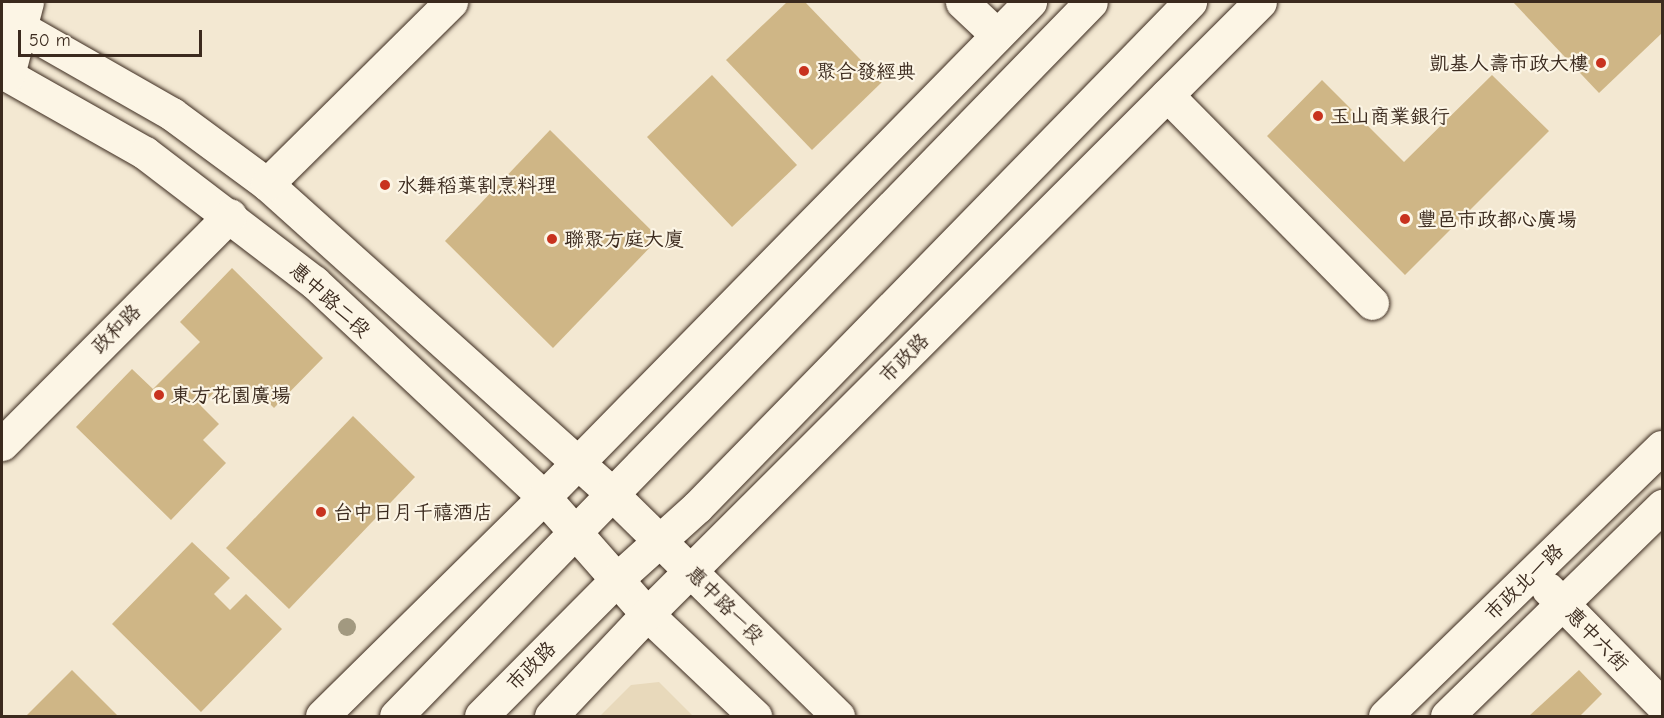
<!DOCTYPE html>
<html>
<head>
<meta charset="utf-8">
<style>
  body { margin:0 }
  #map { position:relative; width:1664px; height:718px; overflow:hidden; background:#f3e8d2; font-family:"Comic Neue","LXGW WenKai TC",sans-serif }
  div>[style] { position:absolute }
  .built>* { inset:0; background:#e8d9bb }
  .building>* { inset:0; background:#cfb686 }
  .roads { filter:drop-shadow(0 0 2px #3b2a1e) drop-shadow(0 0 2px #3b2a1e) }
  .minor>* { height:33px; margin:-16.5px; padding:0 16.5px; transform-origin:16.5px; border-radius:16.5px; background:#fcf5e5 }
  .trees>* { width:18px; height:18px; margin:-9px; border-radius:50%; background:#a29980 }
  .dots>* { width:16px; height:16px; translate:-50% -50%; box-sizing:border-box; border:3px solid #fcf5e5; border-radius:50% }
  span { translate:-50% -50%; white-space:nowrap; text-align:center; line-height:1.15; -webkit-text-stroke:4.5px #fcf5e5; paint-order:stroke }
  .poi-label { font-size:20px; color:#3b2a1e }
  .right { translate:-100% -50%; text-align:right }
  .left { translate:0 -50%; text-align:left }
  .street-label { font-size:20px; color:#3b2a1e }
  .frame { position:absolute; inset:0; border:3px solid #3b2a1e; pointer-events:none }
  .scale { position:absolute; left:18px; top:30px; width:184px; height:27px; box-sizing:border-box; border:3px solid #3b2a1e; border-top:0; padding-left:8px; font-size:18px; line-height:21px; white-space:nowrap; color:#3b2a1e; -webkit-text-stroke:4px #fcf5e5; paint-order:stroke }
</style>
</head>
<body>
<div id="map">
  <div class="built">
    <div style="clip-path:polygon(659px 682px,693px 716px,600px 716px,631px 685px)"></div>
  </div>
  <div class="building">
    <div style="clip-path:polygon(787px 2px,805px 2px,882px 82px,812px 150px,726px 60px)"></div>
    <div style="clip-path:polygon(1513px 2px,1662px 2px,1662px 33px,1599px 93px)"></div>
    <div style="clip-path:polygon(712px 75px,797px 165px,732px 227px,647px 137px)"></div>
    <div style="clip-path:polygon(1492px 75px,1549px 131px,1405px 275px,1267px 136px,1322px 80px,1404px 162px)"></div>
    <div style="clip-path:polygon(550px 130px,659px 238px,553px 348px,445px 241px)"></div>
    <div style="clip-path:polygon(232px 268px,323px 358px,274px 408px,253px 387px,240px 401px,222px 384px,201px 406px,219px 424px,203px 440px,226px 463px,171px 520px,76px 427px,132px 369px,153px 389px,200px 342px,180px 322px)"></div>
    <div style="clip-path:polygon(353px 416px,415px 477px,289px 609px,226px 548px)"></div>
    <div style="clip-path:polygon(192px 542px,230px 578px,214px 594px,230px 610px,246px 594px,282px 629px,201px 712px,112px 624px)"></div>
    <div style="clip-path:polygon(72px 670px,118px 716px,26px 716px)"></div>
    <div style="clip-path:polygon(1579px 670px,1602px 694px,1580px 716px,1529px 716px)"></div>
  </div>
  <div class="roads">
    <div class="minor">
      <div style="left:962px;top:2px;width:48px;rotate:43.3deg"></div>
      <div style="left:2px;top:17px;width:196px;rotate:29.7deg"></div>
      <div style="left:172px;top:114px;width:118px;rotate:36.4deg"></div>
      <div style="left:267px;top:184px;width:464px;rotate:41.9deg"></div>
      <div style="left:612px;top:494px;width:317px;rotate:44.5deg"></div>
      <div style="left:2px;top:72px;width:164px;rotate:29.5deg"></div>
      <div style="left:145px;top:153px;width:213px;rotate:37.4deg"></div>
      <div style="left:314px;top:282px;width:315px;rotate:43.1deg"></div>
      <div style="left:544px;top:497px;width:156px;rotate:48.6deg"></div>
      <div style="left:647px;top:614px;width:149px;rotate:43.4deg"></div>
      <div style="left:8px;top:75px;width:75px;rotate:-75.4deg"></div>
      <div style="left:1167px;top:95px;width:292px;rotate:45.4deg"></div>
      <div style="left:267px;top:184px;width:259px;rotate:-44.7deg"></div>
      <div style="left:2px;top:444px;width:323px;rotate:-45.1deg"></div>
      <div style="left:1548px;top:589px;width:163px;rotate:45.5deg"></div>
      <div style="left:322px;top:716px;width:312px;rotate:-44.6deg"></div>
      <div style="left:544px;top:497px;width:694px;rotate:-45.53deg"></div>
      <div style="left:396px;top:716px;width:996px;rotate:-45.77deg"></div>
      <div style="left:481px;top:716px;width:193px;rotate:-45.2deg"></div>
      <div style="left:617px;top:579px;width:108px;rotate:-42deg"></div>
      <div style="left:697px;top:507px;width:706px;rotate:-45.69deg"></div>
      <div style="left:551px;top:716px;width:140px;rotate:-46.7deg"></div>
      <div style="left:647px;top:614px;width:866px;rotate:-44.95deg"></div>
      <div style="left:1385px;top:716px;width:386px;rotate:-44.2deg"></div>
      <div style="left:1447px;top:716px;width:301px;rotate:-44.3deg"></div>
    </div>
  </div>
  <div class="trees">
    <div style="left:347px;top:627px"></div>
  </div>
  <div class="dots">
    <div style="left:1601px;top:63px;background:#c8321e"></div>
    <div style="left:804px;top:71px;background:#c8321e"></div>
    <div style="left:1318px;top:116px;background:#c8321e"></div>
    <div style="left:385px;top:185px;background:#c8321e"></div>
    <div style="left:1405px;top:219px;background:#c8321e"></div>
    <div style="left:552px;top:239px;background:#c8321e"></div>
    <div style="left:159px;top:395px;background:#c8321e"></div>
    <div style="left:321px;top:512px;background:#c8321e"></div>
  </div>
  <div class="poi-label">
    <span class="right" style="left:1589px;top:63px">凱基人壽市政大樓</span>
    <span class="left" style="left:816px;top:71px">聚合發經典</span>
    <span class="left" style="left:1330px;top:116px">玉山商業銀行</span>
    <span class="left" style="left:397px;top:185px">水舞稻葉割烹料理</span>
    <span class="left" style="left:1417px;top:219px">豐邑市政都心廣場</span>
    <span class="left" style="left:564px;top:239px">聯聚方庭大廈</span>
    <span class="left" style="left:171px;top:395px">東方花園廣場</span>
    <span class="left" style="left:333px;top:512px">台中日月千禧酒店</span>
  </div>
  <div class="street-label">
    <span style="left:330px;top:300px;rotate:42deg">惠中路二段</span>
    <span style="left:116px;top:329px;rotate:-45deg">政和路</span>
    <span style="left:904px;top:358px;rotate:-45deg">市政路</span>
    <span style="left:1524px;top:582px;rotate:-44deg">市政北一路</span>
    <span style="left:725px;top:605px;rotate:45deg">惠中路一段</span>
    <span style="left:1597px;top:639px;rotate:46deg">惠中六街</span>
    <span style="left:531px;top:666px;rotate:-45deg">市政路</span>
  </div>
  <div class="frame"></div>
  <div class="scale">50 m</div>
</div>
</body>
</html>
